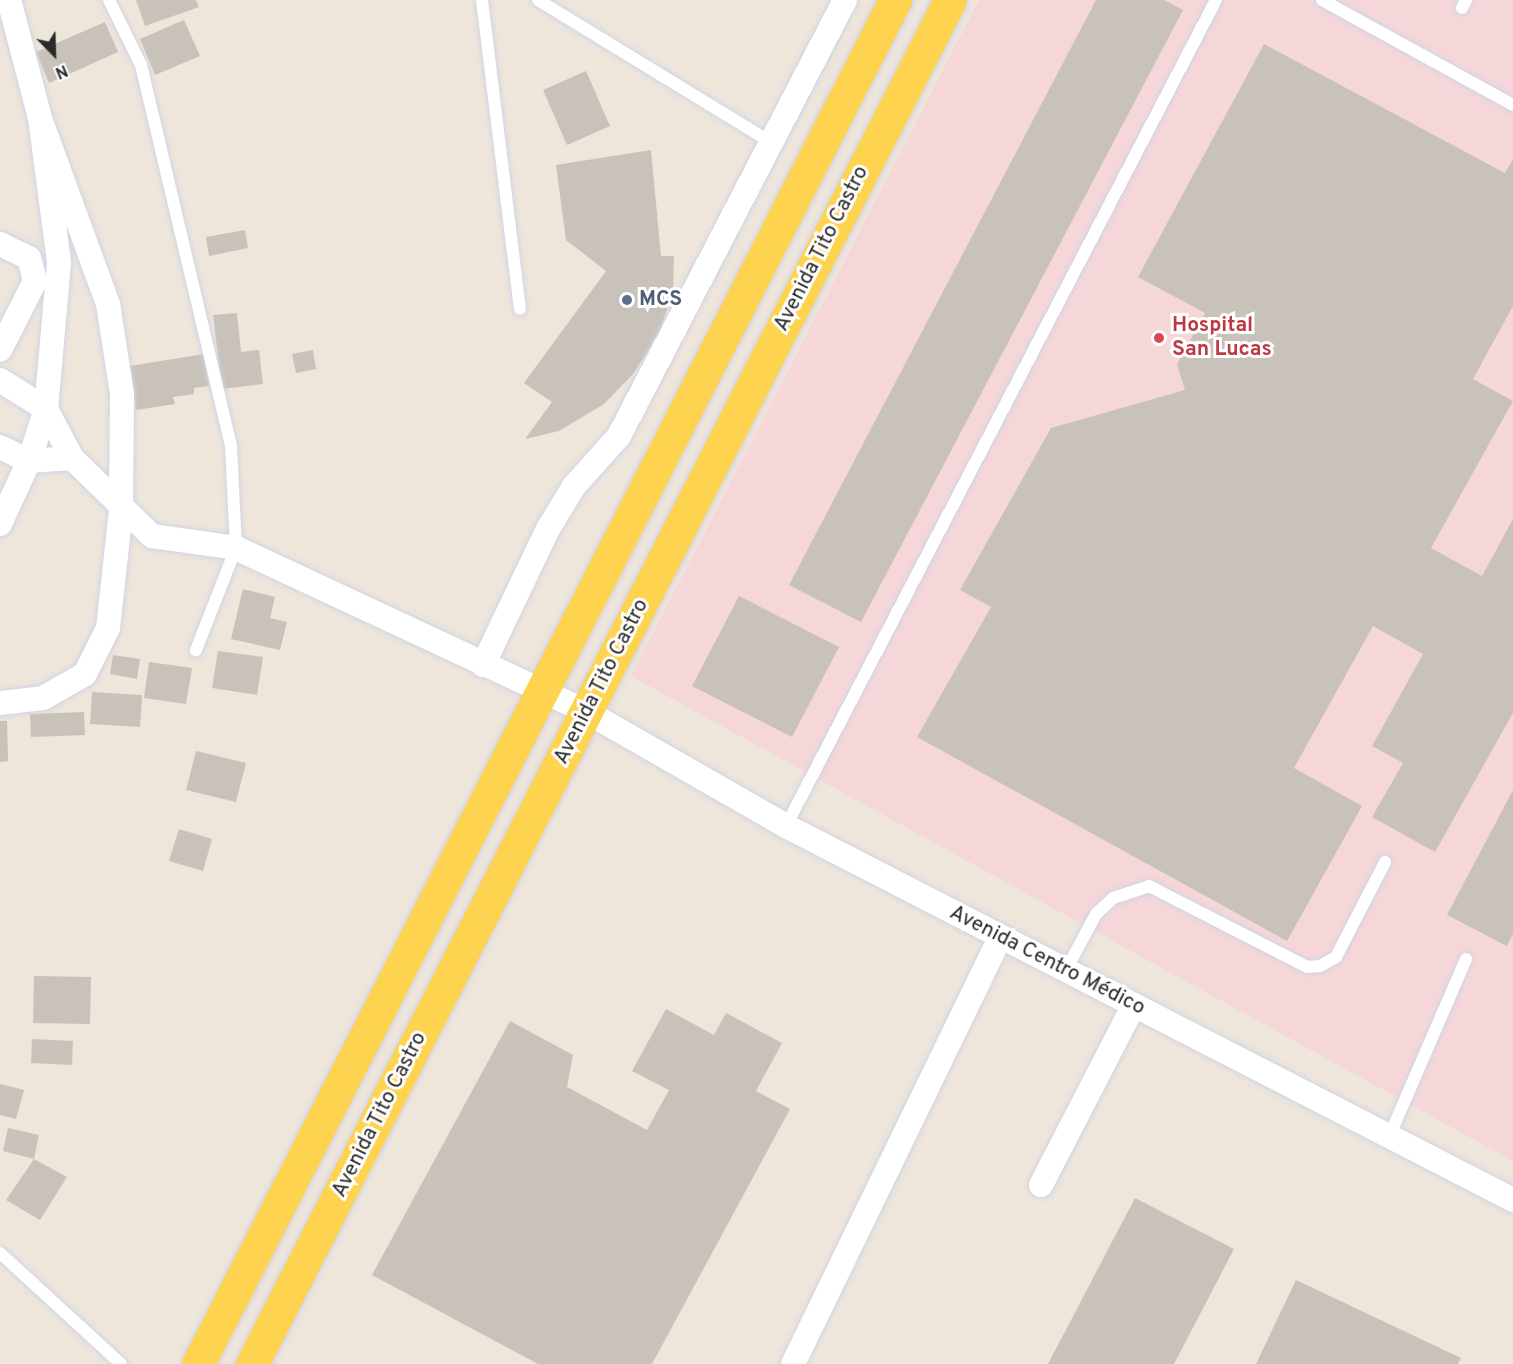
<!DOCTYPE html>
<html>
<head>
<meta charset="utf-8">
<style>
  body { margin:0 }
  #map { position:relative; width:1513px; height:1364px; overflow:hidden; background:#eee5db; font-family:Overpass,sans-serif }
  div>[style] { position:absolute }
  .medical>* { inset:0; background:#f5d7d9 }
  .building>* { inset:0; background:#c9c2ba }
  .roads { filter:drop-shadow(0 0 2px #d0d4e5) drop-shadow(0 0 2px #d0d4e5) }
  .lane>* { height:12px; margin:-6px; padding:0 6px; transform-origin:6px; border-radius:6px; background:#fff }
  .street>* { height:24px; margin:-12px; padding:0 12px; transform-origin:12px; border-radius:12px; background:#fff }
  .primary>* { height:33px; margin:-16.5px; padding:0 16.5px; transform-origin:16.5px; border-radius:16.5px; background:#fed34f }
  .dots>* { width:16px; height:16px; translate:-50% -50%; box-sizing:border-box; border:3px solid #fff; border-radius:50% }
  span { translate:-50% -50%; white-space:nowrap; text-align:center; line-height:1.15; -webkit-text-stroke:6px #fff; paint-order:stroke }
  .street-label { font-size:21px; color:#2a2a2a }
  .service-label { font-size:21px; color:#4e5e75; font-weight:700 }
  .left { translate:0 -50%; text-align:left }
  .health-label { font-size:21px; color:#be3a42; font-weight:700 }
  .north { position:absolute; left:24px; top:24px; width:60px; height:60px; -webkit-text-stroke:4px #fff; paint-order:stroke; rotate:157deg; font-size:16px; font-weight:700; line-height:24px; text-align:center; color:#2a2a2a }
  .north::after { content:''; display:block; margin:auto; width:21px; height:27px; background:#2a2a2a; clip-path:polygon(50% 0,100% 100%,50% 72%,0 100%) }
</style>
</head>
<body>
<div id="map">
  <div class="medical">
    <div style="clip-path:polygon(979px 0,1513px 0,1513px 1161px,631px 676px)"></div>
  </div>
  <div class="building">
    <div style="clip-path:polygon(136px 0,196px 0,199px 7px,145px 26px)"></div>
    <div style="clip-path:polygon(1096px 0,1164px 0,1183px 10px,861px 622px,789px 585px)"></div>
    <div style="clip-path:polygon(184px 20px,200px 56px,155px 75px,140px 39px)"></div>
    <div style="clip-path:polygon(105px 22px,118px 52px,49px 83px,36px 52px)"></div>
    <div style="clip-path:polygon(1264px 44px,1505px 173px,1513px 159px,1513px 306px,1473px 379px,1513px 401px,1431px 548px,1482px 576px,1513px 519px,1513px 713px,1435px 852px,1372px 817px,1403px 763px,1372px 746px,1423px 654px,1373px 626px,1294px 768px,1362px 806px,1287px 941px,917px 737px,991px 607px,960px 590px,1051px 428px,1185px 390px,1177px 364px,1205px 313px,1138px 277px)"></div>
    <div style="clip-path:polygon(586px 71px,610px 126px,567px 145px,543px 90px)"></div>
    <div style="clip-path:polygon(651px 150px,661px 256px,674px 256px,673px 290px,660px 332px,633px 374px,604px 404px,559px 431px,525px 439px,552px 402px,524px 383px,606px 271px,566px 240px,556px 165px)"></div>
    <div style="clip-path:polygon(245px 230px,248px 248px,209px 256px,206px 237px)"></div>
    <div style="clip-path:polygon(237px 313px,241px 352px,259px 350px,263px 384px,222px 389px,213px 315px)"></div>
    <div style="clip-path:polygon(313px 350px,316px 369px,296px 373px,292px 354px)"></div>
    <div style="clip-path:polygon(204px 354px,209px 386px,194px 388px,194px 394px,173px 397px,175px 404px,136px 410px,130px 366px)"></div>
    <div style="clip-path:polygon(243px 589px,275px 597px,270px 618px,287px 622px,280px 650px,231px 639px)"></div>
    <div style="clip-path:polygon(739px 596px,839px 647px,792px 737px,692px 686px)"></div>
    <div style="clip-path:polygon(218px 651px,263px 657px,257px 695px,212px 688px)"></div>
    <div style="clip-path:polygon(113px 655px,140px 659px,137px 679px,110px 674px)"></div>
    <div style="clip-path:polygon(149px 662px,192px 668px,186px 704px,144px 698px)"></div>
    <div style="clip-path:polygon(92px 692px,142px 695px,140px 727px,90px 724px)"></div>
    <div style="clip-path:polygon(84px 712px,85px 735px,31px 737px,30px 714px)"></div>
    <div style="clip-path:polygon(0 721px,7px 721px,8px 761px,0 762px)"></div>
    <div style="clip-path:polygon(196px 751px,246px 763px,236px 802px,186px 790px)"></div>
    <div style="clip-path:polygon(1513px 790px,1513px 934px,1507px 946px,1447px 915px)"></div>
    <div style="clip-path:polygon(179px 829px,212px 839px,203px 871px,169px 861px)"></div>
    <div style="clip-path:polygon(34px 976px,91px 977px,90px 1024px,33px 1023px)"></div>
    <div style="clip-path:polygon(666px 1009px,714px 1035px,726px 1013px,782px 1043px,756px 1091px,790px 1109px,652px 1364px,538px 1364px,372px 1275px,510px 1021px,573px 1055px,567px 1087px,647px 1130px,669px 1090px,632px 1071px)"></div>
    <div style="clip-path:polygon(32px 1039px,73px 1041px,72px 1065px,31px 1063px)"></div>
    <div style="clip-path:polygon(0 1084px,24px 1090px,16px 1119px,0 1115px)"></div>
    <div style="clip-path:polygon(8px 1128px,39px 1135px,34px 1159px,3px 1151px)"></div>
    <div style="clip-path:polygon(34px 1159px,67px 1177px,40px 1220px,6px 1200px)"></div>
    <div style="clip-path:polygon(1135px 1198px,1234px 1249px,1174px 1364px,1048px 1364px)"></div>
    <div style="clip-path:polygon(1296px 1280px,1461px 1358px,1458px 1364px,1256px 1364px)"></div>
  </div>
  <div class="roads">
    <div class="lane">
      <div style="left:109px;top:0;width:72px;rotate:63.8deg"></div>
      <div style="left:141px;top:65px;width:391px;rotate:76.7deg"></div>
      <div style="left:231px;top:446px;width:102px;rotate:87.2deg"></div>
      <div style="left:236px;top:548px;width:110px;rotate:111.4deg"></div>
      <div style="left:482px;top:0;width:311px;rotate:83deg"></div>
      <div style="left:538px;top:0;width:273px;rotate:31.4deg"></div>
      <div style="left:1322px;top:0;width:218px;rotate:28.8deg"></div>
      <div style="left:1462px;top:8px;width:9px;rotate:-63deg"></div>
      <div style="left:786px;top:826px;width:931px;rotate:-62.5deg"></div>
      <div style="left:1066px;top:970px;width:64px;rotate:-61.8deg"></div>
      <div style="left:1096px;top:914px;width:23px;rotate:-43deg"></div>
      <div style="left:1113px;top:898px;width:38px;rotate:-18deg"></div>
      <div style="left:1149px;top:886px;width:178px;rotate:27.1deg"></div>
      <div style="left:1307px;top:967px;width:13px;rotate:-4deg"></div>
      <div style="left:1320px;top:966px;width:18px;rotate:-29deg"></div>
      <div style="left:1336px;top:957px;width:107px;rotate:-62.7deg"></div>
      <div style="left:1389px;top:1137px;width:194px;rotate:-66.6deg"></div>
      <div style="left:0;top:1253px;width:164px;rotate:42.5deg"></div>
    </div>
    <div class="street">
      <div style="left:0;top:244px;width:32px;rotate:26deg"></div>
      <div style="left:29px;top:258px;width:24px;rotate:75deg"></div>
      <div style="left:35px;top:281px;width:77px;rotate:116.9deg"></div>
      <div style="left:0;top:380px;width:54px;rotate:32.2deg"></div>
      <div style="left:46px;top:409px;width:55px;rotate:62deg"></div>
      <div style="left:72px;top:458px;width:112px;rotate:44.3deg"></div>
      <div style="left:152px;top:536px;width:85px;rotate:8.1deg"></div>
      <div style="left:236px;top:548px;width:387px;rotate:25deg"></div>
      <div style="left:587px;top:712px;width:229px;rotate:29.8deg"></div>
      <div style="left:786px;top:826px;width:818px;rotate:27.22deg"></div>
      <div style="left:0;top:447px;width:32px;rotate:26deg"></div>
      <div style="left:29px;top:461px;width:43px;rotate:-4deg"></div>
      <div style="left:0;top:524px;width:69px;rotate:-65.3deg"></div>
      <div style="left:29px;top:461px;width:55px;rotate:-71.9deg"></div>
      <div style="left:46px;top:409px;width:148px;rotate:-84.9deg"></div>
      <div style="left:59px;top:262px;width:145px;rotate:-97.5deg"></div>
      <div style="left:40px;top:118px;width:122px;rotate:-104.7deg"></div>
      <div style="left:483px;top:665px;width:151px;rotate:-64.5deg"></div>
      <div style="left:548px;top:529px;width:50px;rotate:-58.8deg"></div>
      <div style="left:574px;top:486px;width:67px;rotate:-48deg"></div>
      <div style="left:619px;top:436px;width:491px;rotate:-62.6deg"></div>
      <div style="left:0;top:703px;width:43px;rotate:-6.6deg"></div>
      <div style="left:43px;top:698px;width:48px;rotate:-29.7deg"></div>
      <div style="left:85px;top:674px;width:51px;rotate:-63.4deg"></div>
      <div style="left:108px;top:628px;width:119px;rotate:-83.7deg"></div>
      <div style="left:121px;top:510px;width:116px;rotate:-89.5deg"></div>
      <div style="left:122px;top:394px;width:91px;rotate:-98.8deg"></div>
      <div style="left:108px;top:304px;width:198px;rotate:-110.1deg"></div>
      <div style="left:1041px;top:1185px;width:203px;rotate:-62.7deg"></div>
      <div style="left:793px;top:1364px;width:475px;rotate:-64.1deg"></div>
    </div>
    <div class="primary">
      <div style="left:198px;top:1364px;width:1532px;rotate:-62.93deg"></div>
      <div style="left:252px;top:1364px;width:1532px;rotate:-62.9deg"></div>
    </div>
  </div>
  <div class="dots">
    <div style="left:627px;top:300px;background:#5c6f8a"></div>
    <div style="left:1159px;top:338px;background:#e0444e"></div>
  </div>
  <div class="street-label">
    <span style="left:822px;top:249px;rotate:-63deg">Avenida Tito Castro</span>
    <span style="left:602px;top:682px;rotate:-63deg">Avenida Tito Castro</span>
    <span style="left:1047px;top:961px;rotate:27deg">Avenida Centro Médico</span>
    <span style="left:380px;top:1115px;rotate:-63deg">Avenida Tito Castro</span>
  </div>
  <div class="service-label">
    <span class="left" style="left:639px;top:300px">MCS</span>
  </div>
  <div class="health-label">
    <span class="left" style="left:1172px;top:338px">Hospital<br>San Lucas</span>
  </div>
  <div class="north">N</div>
</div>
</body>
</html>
